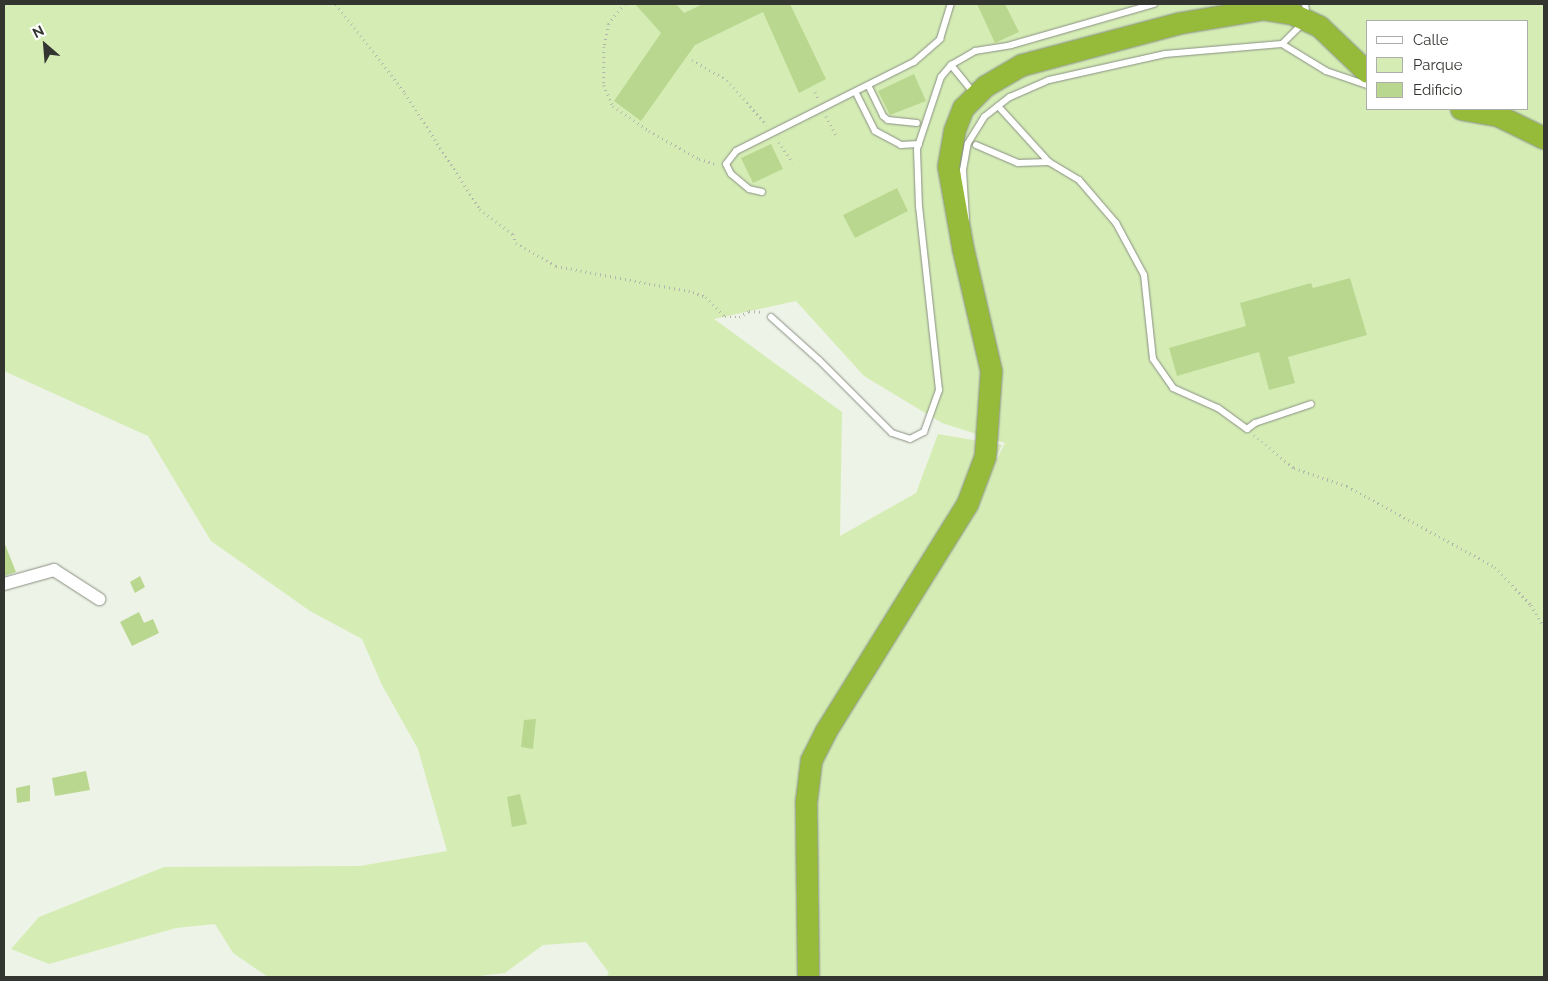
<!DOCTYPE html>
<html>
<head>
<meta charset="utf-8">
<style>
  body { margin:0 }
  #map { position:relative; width:1548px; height:981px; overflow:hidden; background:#edf3e6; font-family:Raleway,sans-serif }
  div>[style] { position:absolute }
  .green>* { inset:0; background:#d5edb5 }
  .building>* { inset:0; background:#bad790 }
  .path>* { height:2.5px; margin-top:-1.25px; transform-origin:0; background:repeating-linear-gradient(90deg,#b1b5ab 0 1px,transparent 0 5px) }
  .roads { filter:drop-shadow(0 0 1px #8a8f83) drop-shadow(0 0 1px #8a8f83) }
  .service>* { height:6px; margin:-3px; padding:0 3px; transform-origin:3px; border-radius:3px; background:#fff }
  .minor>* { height:12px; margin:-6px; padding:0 6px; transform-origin:6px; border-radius:6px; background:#fff }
  .trunk>* { height:21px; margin:-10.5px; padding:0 10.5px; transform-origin:10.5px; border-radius:10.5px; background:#96bb3a }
  span { translate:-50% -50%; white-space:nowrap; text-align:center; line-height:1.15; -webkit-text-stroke:4px #fff; paint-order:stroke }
  .frame { position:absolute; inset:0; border:5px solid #333530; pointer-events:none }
  .legend { position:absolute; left:1366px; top:20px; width:162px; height:90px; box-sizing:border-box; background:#fff; border:1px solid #adaeac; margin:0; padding:6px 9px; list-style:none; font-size:15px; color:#333530 }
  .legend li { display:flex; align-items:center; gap:10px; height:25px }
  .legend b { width:25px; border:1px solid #adaeac }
  .north { position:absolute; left:20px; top:20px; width:50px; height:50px; -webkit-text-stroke:4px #fff; paint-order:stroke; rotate:333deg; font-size:14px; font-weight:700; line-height:20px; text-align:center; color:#333530 }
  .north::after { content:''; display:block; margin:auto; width:18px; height:22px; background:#333530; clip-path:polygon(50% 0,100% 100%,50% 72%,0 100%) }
</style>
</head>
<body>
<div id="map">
  <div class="green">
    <div style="clip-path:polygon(evenodd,4px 4px,1544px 4px,1544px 977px,606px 977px,609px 973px,586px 942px,543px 945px,505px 973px,471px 977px,268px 977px,233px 953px,215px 924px,176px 928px,49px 964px,11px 949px,39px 917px,164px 867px,360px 866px,447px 851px,418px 749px,382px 685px,362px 639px,310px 611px,211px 541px,148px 436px,4px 371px,4px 4px,1367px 21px,1527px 21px,1527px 109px,1367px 109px,1367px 21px,4px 4px,796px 301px,864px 376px,942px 423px,1005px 443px,965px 523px,1002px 445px,938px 434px,916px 493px,840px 536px,842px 412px,714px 319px,796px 301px)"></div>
  </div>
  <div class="building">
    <div style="clip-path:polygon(635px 4px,676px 4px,684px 13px,703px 4px,790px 4px,826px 79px,799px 93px,763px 12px,695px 45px,641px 121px,614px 101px,661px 33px)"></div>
    <div style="clip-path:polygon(977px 4px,1005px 4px,1019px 32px,995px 43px)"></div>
    <div style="clip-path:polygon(914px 74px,926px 101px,890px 115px,878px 91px)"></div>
    <div style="clip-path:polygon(771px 144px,783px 169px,753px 183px,741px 158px)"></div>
    <div style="clip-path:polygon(897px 188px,908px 211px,855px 238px,843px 215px)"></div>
    <div style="clip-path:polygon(1350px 278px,1367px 335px,1288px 357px,1295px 383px,1269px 390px,1259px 352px,1177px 376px,1169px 348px,1246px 326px,1240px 303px,1311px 283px,1313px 288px)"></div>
    <div style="clip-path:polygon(4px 542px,16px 572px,4px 576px)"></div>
    <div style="clip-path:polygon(140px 576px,145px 587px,135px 593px,130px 582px)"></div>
    <div style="clip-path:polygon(139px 612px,144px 623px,153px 619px,159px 633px,132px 646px,120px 622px)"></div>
    <div style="clip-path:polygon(536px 719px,533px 749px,521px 747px,524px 720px)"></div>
    <div style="clip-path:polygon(86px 771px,90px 790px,55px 796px,52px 778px)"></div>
    <div style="clip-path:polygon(30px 785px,30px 801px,17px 803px,16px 788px)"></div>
    <div style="clip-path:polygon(520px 794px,527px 824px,512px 827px,507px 797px)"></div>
  </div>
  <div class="path">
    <div style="left:336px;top:4px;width:113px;rotate:52.2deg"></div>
    <div style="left:405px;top:93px;width:138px;rotate:57.1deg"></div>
    <div style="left:480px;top:209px;width:41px;rotate:37.1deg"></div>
    <div style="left:513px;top:234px;width:9px;rotate:72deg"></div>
    <div style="left:516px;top:243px;width:46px;rotate:29.9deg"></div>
    <div style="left:556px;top:266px;width:139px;rotate:10.7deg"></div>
    <div style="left:693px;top:292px;width:14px;rotate:21deg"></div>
    <div style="left:706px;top:297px;width:28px;rotate:46deg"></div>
    <div style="left:725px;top:317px;width:14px"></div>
    <div style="left:739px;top:317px;width:12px;rotate:-31deg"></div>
    <div style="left:749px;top:311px;width:14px;rotate:4deg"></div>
    <div style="left:625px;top:4px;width:26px;rotate:129deg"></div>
    <div style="left:609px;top:24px;width:24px;rotate:102deg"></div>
    <div style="left:604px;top:47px;width:38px;rotate:90deg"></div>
    <div style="left:604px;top:85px;width:23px;rotate:67deg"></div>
    <div style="left:613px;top:106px;width:44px;rotate:34.8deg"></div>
    <div style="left:649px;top:131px;width:57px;rotate:29.2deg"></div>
    <div style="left:699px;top:159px;width:19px;rotate:16deg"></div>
    <div style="left:692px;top:60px;width:40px;rotate:29.7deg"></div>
    <div style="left:727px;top:80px;width:60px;rotate:48.4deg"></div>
    <div style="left:815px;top:92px;width:9px;rotate:63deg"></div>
    <div style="left:826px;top:116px;width:21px;rotate:62deg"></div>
    <div style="left:779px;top:142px;width:25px;rotate:56deg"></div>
    <div style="left:1254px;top:435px;width:52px;rotate:39.5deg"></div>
    <div style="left:1294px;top:468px;width:56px;rotate:18.8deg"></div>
    <div style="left:1347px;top:486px;width:169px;rotate:28.7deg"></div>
    <div style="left:1495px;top:567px;width:52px;rotate:46.5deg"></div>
    <div style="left:1531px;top:605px;width:26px;rotate:59deg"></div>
  </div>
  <div class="roads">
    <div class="service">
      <div style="left:1305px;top:4px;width:7px;rotate:82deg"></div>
      <div style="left:1282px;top:44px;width:25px;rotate:-45deg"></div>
      <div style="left:951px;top:65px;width:36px;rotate:51deg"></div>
      <div style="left:869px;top:87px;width:32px;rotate:64deg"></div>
      <div style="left:883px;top:116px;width:6px;rotate:39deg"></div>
      <div style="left:888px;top:120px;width:29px;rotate:6deg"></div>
      <div style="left:856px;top:93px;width:42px;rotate:63.4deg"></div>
      <div style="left:875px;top:131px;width:30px;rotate:28deg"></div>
      <div style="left:901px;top:145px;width:18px;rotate:-3deg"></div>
      <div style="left:998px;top:106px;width:76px;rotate:47.7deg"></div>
      <div style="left:1049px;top:162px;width:35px;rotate:31deg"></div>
      <div style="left:1079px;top:180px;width:57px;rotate:49.3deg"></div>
      <div style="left:1116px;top:223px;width:59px;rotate:61.7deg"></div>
      <div style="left:1144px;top:275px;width:84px;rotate:83.9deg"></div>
      <div style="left:1153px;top:359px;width:35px;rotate:55deg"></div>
      <div style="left:1173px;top:388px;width:49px;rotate:24deg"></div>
      <div style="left:1218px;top:408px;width:36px;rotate:36deg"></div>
      <div style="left:1247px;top:429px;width:10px;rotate:-37deg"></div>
      <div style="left:1255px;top:423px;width:59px;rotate:-18.7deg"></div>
      <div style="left:976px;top:145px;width:46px;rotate:23.2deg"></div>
      <div style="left:1018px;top:163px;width:31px;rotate:-2deg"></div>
      <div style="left:762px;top:192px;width:13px;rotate:-167deg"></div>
      <div style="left:749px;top:189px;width:23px;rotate:-140deg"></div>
      <div style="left:731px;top:174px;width:11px;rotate:-117deg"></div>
      <div style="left:726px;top:164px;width:16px;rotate:-52deg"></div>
      <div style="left:736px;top:151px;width:199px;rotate:-26.6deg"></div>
      <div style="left:914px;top:62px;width:35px;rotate:-41deg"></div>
      <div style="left:940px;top:39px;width:37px;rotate:-73deg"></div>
      <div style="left:966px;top:219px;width:49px;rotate:-93.5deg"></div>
      <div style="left:963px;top:170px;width:27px;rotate:-80deg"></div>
      <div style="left:968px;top:143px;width:31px;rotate:-58deg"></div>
      <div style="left:984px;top:117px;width:33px;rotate:-38deg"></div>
      <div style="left:1010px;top:97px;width:43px;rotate:-23.6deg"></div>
      <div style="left:1049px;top:80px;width:119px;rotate:-12.6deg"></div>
      <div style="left:1165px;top:54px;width:117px;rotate:-4.9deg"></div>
      <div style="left:1282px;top:44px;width:52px;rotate:31.5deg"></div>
      <div style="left:1326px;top:71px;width:43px;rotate:18.9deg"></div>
      <div style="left:771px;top:317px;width:64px;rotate:41.9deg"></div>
      <div style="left:819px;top:360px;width:103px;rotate:45deg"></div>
      <div style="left:892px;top:433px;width:19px;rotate:18deg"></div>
      <div style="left:910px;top:439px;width:16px;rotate:-27deg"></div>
      <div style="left:924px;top:432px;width:45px;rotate:-70.3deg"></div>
      <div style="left:939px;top:390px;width:184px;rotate:-96.2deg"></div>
      <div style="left:919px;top:207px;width:58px;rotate:-92deg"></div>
      <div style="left:917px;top:149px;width:76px;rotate:-71.6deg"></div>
      <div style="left:941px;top:77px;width:16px;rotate:-50deg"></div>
      <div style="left:951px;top:65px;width:28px;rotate:-30deg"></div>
      <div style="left:975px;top:51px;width:36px;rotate:-9deg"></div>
      <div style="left:1011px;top:45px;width:149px;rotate:-16deg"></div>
    </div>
    <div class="minor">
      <div style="left:4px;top:584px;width:52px;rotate:-15.6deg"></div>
      <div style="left:54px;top:570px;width:54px;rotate:32.8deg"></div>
    </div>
    <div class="trunk">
      <div style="left:1461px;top:109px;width:39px;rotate:10deg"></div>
      <div style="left:1499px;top:116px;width:50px;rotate:26.1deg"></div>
      <div style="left:808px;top:977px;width:176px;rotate:-90.7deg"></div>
      <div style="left:806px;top:801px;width:41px;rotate:-83deg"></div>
      <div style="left:811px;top:760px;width:31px;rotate:-63deg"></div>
      <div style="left:825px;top:732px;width:269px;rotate:-58.1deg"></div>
      <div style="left:967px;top:504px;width:51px;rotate:-69.4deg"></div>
      <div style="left:985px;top:456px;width:85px;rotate:-86deg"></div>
      <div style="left:991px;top:371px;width:124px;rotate:-103deg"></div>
      <div style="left:963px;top:250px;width:85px;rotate:-100.1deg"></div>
      <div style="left:948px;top:166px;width:36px;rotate:-80deg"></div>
      <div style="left:954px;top:131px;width:25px;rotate:-69deg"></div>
      <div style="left:963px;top:108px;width:31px;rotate:-45deg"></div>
      <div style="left:985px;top:86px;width:42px;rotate:-30.3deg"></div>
      <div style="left:1021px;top:65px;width:163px;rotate:-14.9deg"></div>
      <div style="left:1179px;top:23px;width:85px;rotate:-9.5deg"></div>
      <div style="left:1263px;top:9px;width:30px;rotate:9deg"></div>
      <div style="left:1293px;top:14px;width:29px;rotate:25deg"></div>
      <div style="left:1319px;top:26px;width:66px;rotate:43.8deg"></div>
    </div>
  </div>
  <div class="frame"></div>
  <ul class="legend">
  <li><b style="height:6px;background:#fff"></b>Calle</li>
  <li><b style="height:14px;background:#d5edb5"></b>Parque</li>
  <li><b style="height:14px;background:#bad790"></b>Edificio</li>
  </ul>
  <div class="north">N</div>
</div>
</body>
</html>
